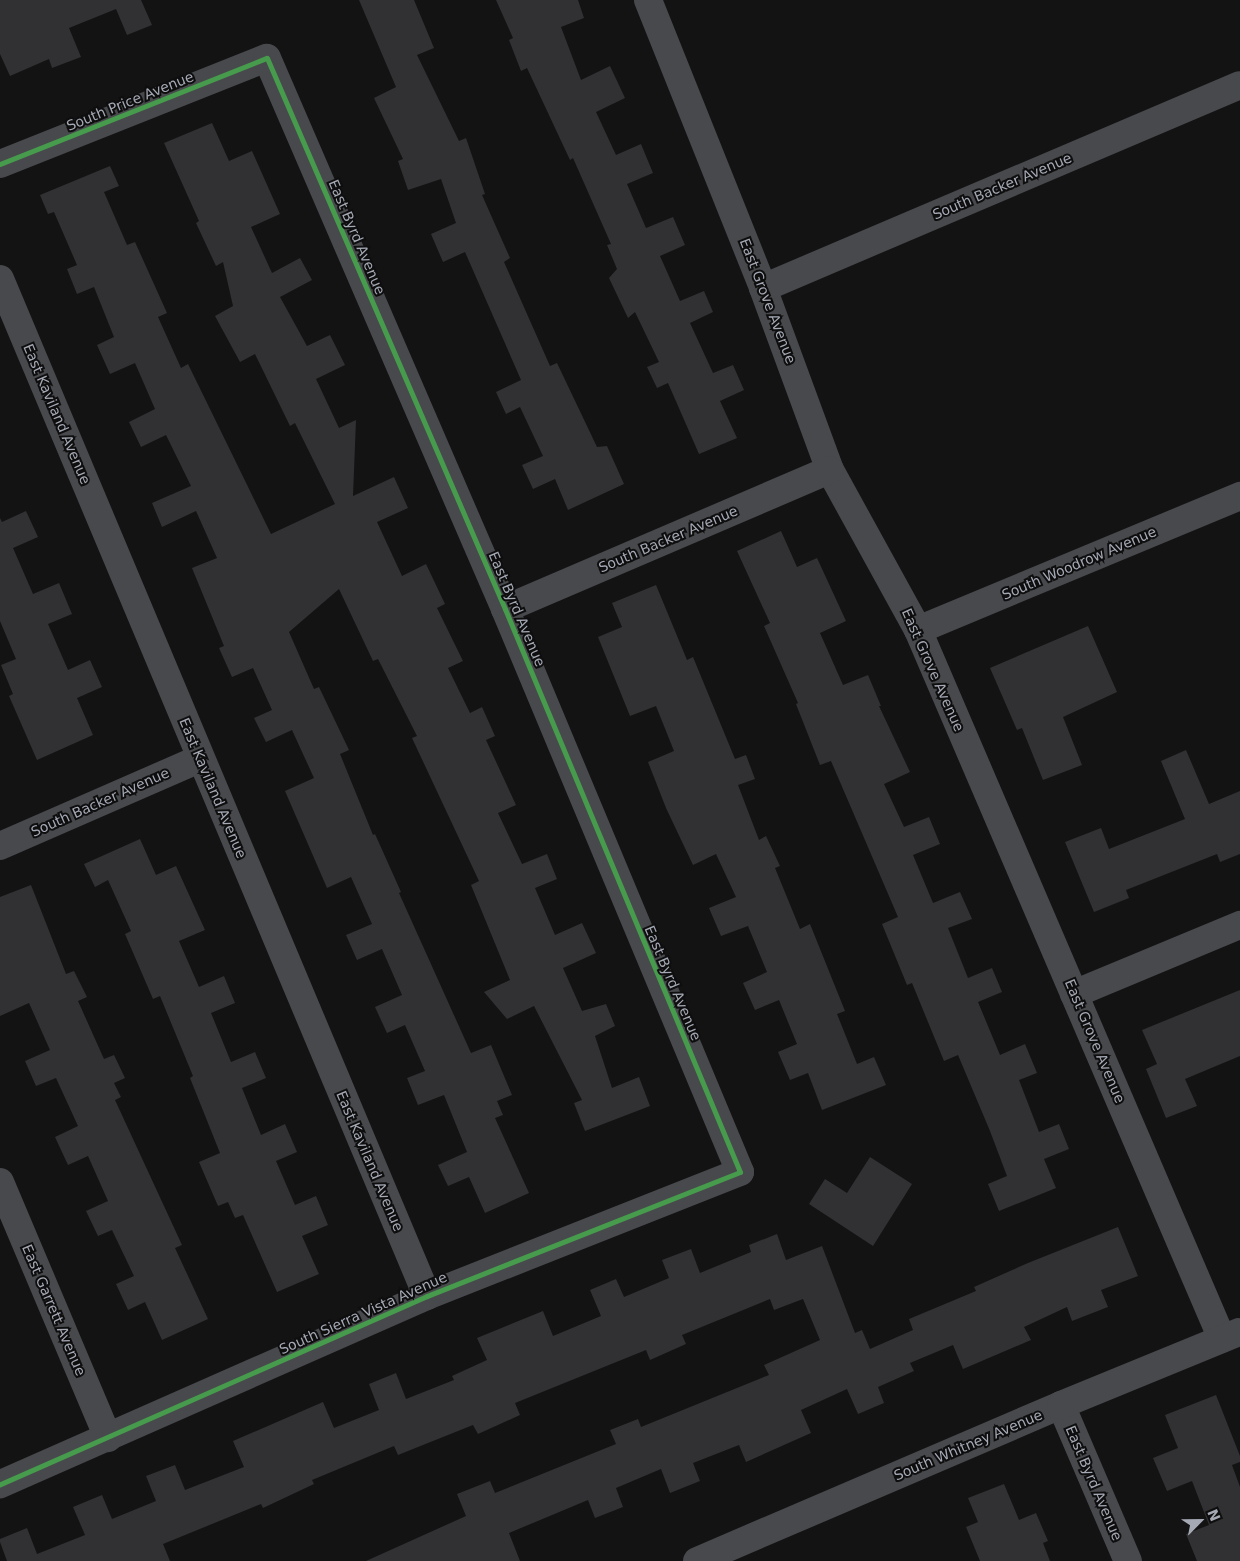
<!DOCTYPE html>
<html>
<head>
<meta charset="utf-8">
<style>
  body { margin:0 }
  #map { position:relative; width:1240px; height:1561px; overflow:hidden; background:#131314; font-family:"DejaVu Sans",sans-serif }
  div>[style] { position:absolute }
  .building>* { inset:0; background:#313133 }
  .street>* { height:28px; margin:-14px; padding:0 14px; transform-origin:14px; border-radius:14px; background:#48494c }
  .cycleway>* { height:5px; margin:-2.5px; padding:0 2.5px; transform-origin:2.5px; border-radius:2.5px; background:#469c4c }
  span { translate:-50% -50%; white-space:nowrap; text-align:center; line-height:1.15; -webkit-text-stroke:4px #0e0e0f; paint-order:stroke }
  .street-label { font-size:14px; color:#a5a9b4 }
  .north { position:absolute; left:1175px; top:1496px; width:50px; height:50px; -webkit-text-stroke:4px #0e0e0f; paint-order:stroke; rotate:67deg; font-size:14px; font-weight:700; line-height:20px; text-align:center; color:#a5a9b4 }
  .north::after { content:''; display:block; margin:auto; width:18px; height:22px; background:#a5a9b4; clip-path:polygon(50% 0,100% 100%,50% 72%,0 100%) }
</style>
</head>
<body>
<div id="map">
  <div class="building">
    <div style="clip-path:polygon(0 0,141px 0,152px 25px,127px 35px,116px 9px,69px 28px,81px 57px,52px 68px,49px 59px,10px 76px,0 54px)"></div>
    <div style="clip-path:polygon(359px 0,414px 0,434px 48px,417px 55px,459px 141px,466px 138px,485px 194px,482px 195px,510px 258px,504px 262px,550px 366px,557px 363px,597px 447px,607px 446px,624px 484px,568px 510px,555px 479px,533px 489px,522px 465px,543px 456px,520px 407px,506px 414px,496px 392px,521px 380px,465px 252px,443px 262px,431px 234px,456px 223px,441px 179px,408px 190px,398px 161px,403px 159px,374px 98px,396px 87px)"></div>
    <div style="clip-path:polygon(496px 0,578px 0,584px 18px,561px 27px,581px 80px,610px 66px,625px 98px,596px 112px,616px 155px,641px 144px,653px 173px,627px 184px,646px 228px,673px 217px,685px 245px,660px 256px,680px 301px,704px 291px,713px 312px,690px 323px,713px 373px,733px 365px,744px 390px,720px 401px,737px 438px,699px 454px,668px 383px,657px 388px,647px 367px,659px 362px,635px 312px,628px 318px,609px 278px,617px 269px,607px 245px,611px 244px,573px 158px,570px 160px,527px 68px,521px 71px,509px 40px,513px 38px)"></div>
    <div style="clip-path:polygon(212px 123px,229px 161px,252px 151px,280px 214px,251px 227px,272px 273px,300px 258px,312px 280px,280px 297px,307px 346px,330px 335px,345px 365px,316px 379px,339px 428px,356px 420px,353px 496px,394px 477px,408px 508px,377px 522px,402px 576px,426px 564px,445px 604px,437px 608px,463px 661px,448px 668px,470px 713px,482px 707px,495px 736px,486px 740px,516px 805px,498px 813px,522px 864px,547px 854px,557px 879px,535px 888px,555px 935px,582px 923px,596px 953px,563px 968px,582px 1011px,606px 1004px,615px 1026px,595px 1036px,612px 1088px,639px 1077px,650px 1106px,585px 1131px,574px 1103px,582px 1100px,534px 1006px,507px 1019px,484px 992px,510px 980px,471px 885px,479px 881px,412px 738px,417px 736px,378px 659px,373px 661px,339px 589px,289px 632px,314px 689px,319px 687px,349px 750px,340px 754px,373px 835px,375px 834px,401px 892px,399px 893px,471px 1053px,491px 1045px,512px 1095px,497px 1101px,503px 1115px,495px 1118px,529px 1193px,485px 1213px,469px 1177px,448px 1186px,438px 1165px,467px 1152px,444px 1095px,418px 1105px,407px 1078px,425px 1071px,405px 1025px,387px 1033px,375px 1007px,402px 995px,382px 949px,357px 960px,346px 935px,372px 924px,351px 877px,327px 888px,285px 791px,314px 778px,292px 730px,266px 742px,254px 718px,272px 710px,253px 668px,232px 677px,219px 648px,224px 646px,192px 568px,217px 558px,196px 511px,162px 527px,152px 503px,191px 486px,166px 435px,141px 447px,129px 422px,155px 409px,135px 363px,110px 374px,97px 345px,114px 337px,94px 287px,77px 294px,67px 269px,77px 265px,54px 212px,48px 214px,40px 195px,110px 166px,119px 186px,104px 192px,127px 245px,135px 242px,167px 313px,158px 317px,181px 368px,188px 364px,271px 534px,335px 504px,295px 423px,290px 426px,255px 354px,240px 362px,215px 316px,233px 306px,223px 262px,216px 266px,196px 223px,199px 221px,164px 143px)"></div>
    <div style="clip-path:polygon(26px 511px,38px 537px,13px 548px,33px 594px,59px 583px,72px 614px,48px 624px,68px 670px,90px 660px,102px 687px,77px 698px,93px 735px,37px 760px,9px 696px,13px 694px,1px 665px,16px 659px,0 621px,0 518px,2px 522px)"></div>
    <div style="clip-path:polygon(781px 531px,797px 567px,817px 558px,846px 621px,820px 633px,843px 685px,868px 675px,881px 706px,879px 706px,910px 772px,884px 784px,904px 827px,929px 817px,940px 844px,913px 855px,933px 903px,960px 892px,972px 919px,948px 928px,968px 978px,992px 968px,1002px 992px,978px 1002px,1000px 1055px,1025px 1044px,1037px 1073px,1019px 1080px,1039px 1132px,1059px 1124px,1069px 1149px,1044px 1159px,1056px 1188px,999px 1211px,988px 1184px,1007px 1176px,990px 1131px,958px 1055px,944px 1061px,912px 983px,907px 985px,882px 924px,898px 917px,831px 761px,820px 765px,796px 704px,798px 703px,764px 626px,770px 623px,737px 551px)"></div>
    <div style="clip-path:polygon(656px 585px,687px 660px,693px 657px,735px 759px,746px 755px,755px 779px,738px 785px,759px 840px,766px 836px,780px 866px,775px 868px,800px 929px,810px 924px,845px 1011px,837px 1014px,857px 1064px,874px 1057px,886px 1085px,822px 1110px,808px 1073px,790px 1080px,778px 1052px,797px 1044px,779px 1000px,755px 1010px,743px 983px,767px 972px,748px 926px,721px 936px,709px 908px,736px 897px,716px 854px,693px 865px,666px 808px,648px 762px,674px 751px,656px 706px,630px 716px,598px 637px,622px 627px,612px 603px)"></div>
    <div style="clip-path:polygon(1088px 626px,1117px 692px,1063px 717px,1082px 765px,1043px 780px,1022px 728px,1017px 730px,990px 668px)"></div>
    <div style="clip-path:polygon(1186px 750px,1209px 804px,1240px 791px,1240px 854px,1220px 862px,1217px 854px,1126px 890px,1129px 898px,1094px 912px,1065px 842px,1101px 828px,1109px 849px,1185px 819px,1161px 761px)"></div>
    <div style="clip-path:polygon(140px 839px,156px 875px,176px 866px,205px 930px,179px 941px,199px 987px,224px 976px,235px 1003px,211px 1013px,231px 1062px,255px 1052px,266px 1078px,242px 1088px,261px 1135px,285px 1124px,297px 1152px,276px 1161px,295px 1205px,316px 1196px,328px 1225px,302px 1236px,319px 1274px,277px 1292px,243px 1215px,235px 1218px,228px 1202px,218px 1206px,199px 1162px,220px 1153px,190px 1078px,193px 1076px,160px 996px,153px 999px,125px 934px,131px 931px,108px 880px,95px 887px,84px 864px)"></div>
    <div style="clip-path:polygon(31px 885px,66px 974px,74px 971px,87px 997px,78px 1001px,104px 1059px,114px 1055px,125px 1078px,114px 1083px,121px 1097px,115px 1100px,182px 1245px,175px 1248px,208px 1319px,162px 1340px,145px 1302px,128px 1310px,116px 1284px,134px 1276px,112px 1230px,98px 1236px,86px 1211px,108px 1201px,88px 1156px,68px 1165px,55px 1137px,78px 1126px,56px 1078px,36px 1086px,25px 1061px,50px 1050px,29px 1003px,0 1016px,0 897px)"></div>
    <div style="clip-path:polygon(1240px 990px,1240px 1056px,1185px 1079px,1197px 1106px,1166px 1118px,1146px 1069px,1157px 1064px,1142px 1030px)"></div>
    <div style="clip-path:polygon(870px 1157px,912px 1184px,873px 1246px,809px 1204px,825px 1179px,847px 1193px)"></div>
    <div style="clip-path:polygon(1118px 1227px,1138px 1276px,1101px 1290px,1108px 1307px,1072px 1321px,1067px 1307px,1024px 1327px,1031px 1340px,963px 1369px,953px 1345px,910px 1363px,914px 1371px,878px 1387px,884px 1403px,858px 1414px,847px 1389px,801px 1410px,811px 1433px,746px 1462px,739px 1445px,693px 1463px,700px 1481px,670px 1493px,661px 1469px,616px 1488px,623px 1507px,595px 1518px,588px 1500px,509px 1533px,520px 1561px,366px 1561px,466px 1516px,457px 1494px,490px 1481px,495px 1493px,616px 1444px,610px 1430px,638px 1419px,641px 1427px,769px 1375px,764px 1365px,820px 1340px,803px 1299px,774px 1310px,770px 1299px,682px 1335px,686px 1344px,650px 1360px,646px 1350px,515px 1403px,520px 1415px,478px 1434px,473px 1425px,398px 1455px,394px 1446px,312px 1480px,314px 1484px,263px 1508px,261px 1504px,163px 1544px,170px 1561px,7px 1561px,0 1542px,0 1539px,27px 1528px,37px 1554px,85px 1535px,73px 1507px,102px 1495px,112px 1519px,156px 1501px,146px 1476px,175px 1465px,185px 1490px,244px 1467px,233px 1441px,323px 1402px,334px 1428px,379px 1410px,369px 1384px,396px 1373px,406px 1399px,454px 1380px,452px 1376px,487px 1360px,477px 1338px,543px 1311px,553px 1336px,601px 1316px,590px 1290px,616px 1279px,624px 1297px,669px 1278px,662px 1260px,691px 1249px,700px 1273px,751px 1252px,749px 1245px,777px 1234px,786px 1260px,822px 1246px,855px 1333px,862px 1330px,870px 1349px,913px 1330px,909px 1319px,976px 1291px,974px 1287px,1028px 1263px)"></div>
    <div style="clip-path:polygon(1216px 1395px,1240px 1456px,1240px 1462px,1232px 1465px,1240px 1487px,1240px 1561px,1197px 1561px,1186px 1534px,1209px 1525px,1192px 1481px,1167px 1491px,1153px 1458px,1178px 1448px,1165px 1415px)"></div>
    <div style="clip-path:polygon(1004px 1484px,1019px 1520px,1036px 1513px,1048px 1541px,1043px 1543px,1050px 1561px,980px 1561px,966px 1527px,978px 1522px,968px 1498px)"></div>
  </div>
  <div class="street">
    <div style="left:648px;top:0;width:310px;rotate:68.2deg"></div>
    <div style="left:763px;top:288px;width:194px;rotate:69.8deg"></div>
    <div style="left:830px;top:470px;width:183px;rotate:61.2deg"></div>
    <div style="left:918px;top:630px;width:771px;rotate:66.79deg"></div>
    <div style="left:0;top:164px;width:287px;rotate:-21.7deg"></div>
    <div style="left:267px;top:58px;width:600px;rotate:66.64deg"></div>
    <div style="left:505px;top:609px;width:610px;rotate:67.34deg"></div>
    <div style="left:740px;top:1172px;width:337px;rotate:158.4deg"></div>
    <div style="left:427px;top:1296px;width:467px;rotate:156.2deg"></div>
    <div style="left:0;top:279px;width:1103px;rotate:67.22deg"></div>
    <div style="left:763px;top:288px;width:518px;rotate:-23.05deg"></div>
    <div style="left:505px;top:609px;width:353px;rotate:-23.2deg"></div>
    <div style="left:918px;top:630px;width:349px;rotate:-22.6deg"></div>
    <div style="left:0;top:846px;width:219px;rotate:-23.6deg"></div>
    <div style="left:1074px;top:994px;width:180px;rotate:-22.6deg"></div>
    <div style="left:0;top:1182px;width:278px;rotate:67.1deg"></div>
    <div style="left:1061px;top:1405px;width:170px;rotate:66.8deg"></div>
    <div style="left:697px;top:1561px;width:396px;rotate:-23.2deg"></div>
    <div style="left:1061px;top:1405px;width:192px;rotate:-22.3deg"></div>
  </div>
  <div class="cycleway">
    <div style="left:0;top:164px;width:287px;rotate:-21.7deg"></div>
    <div style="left:267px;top:58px;width:600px;rotate:66.64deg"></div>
    <div style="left:505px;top:609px;width:610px;rotate:67.34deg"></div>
    <div style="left:740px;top:1172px;width:337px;rotate:158.4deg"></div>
    <div style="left:427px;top:1296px;width:467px;rotate:156.2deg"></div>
  </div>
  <div class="street-label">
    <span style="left:130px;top:101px;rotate:-22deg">South Price Avenue</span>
    <span style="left:1002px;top:186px;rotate:-23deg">South Backer Avenue</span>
    <span style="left:357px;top:237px;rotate:67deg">East Byrd Avenue</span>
    <span style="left:768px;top:301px;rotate:69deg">East Grove Avenue</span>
    <span style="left:57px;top:414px;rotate:67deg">East Kaviland Avenue</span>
    <span style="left:668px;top:539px;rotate:-23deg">South Backer Avenue</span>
    <span style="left:1079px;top:563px;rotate:-23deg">South Woodrow Avenue</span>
    <span style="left:517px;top:609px;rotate:67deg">East Byrd Avenue</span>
    <span style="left:933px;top:670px;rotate:66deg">East Grove Avenue</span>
    <span style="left:213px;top:788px;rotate:67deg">East Kaviland Avenue</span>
    <span style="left:100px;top:802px;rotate:-24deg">South Backer Avenue</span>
    <span style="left:673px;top:983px;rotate:67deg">East Byrd Avenue</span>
    <span style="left:1095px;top:1041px;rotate:67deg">East Grove Avenue</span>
    <span style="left:370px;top:1161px;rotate:67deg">East Kaviland Avenue</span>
    <span style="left:54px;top:1310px;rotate:67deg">East Garrett Avenue</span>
    <span style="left:363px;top:1313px;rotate:-24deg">South Sierra Vista Avenue</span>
    <span style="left:968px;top:1445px;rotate:-23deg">South Whitney Avenue</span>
    <span style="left:1094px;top:1483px;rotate:67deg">East Byrd Avenue</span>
  </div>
  <div class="north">N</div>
</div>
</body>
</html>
